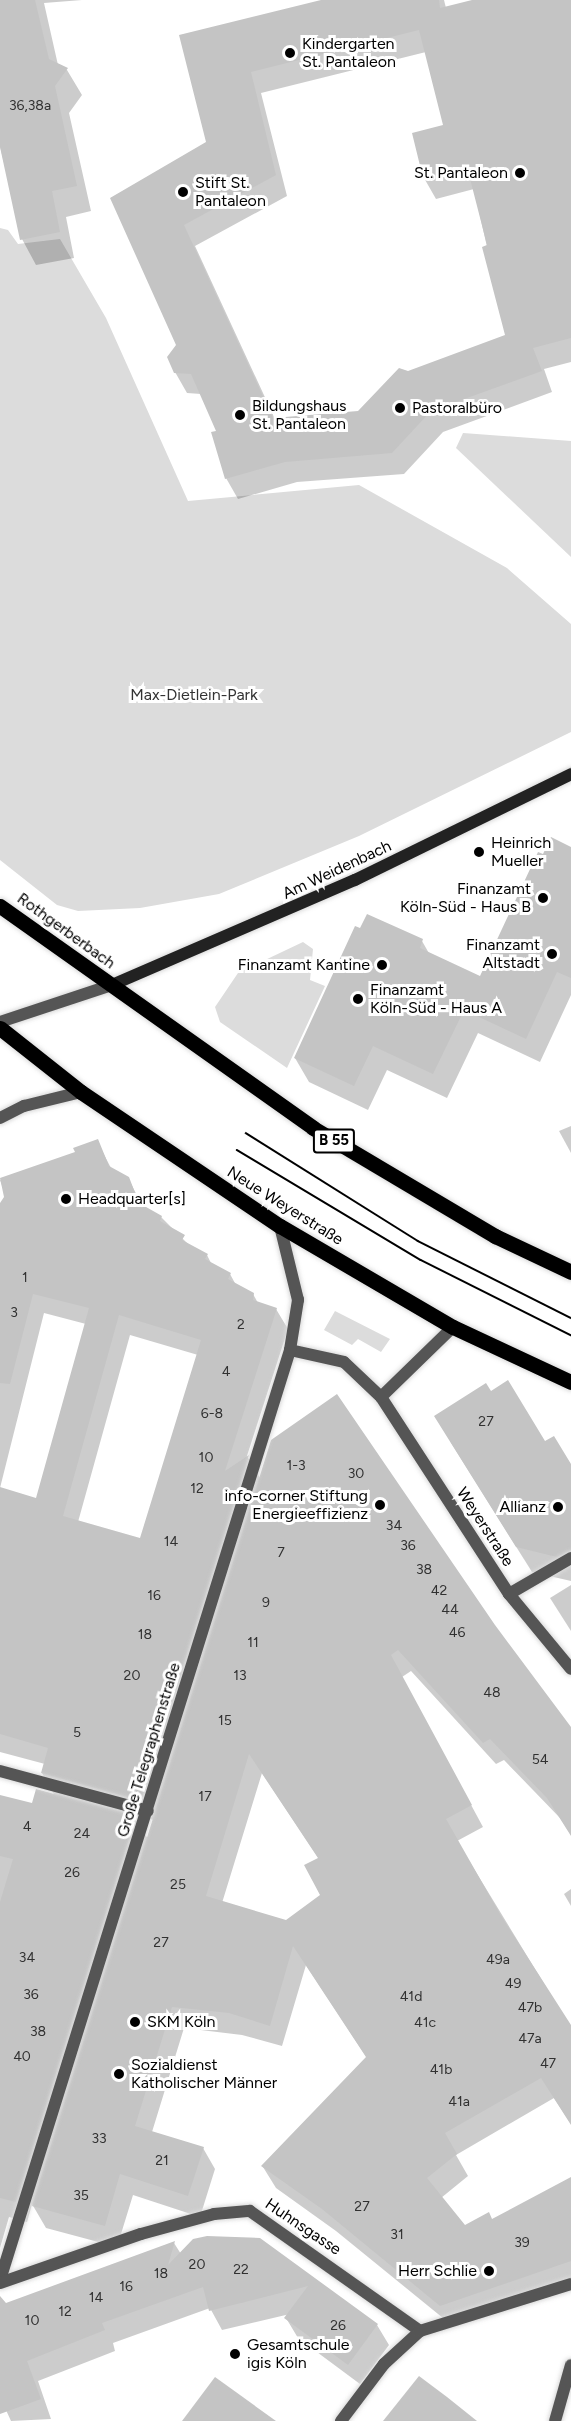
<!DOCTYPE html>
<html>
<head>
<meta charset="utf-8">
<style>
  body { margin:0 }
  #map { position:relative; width:571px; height:2421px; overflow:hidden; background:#fff; font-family:Figtree,sans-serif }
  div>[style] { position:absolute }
  .green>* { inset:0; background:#dcdcdc }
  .shadow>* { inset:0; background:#0003 }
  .building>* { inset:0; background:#c4c4c4 }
  .roads { filter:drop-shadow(0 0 2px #dbdbdb) drop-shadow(0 0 2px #dbdbdb) }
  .street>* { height:12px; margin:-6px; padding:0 6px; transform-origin:6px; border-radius:6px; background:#555 }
  .secondary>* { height:12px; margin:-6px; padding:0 6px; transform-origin:6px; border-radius:6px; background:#222 }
  .primary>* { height:15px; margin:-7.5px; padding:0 7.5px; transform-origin:7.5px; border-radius:7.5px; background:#000 }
  .tram>* { height:1.5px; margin:-0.75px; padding:0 0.75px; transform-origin:0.75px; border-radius:0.75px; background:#000 }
  .dots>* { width:16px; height:16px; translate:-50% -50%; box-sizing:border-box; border:3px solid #fff; border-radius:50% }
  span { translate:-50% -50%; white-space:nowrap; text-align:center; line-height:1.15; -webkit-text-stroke:6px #fff; paint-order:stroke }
  .number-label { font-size:14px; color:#313131 }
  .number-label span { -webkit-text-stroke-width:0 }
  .shield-label span { padding:2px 4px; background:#fff; border:2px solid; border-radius:4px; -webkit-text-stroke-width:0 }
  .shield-label { font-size:15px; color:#000; font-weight:700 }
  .poi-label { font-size:16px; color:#000 }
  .left { translate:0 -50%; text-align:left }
  .right { translate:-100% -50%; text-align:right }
  .park-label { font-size:16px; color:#333 }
  .street-label { font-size:16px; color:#000 }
</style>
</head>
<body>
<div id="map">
  <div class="green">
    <div style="clip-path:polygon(0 228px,8px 230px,18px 244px,60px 239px,106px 318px,188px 501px,359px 485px,507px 568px,571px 624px,571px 732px,359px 836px,219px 894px,140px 908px,78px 911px,57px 905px,0 860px)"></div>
    <div style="clip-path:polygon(463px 433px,571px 441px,571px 557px,456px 448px)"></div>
    <div style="clip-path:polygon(303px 942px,313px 949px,310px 980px,325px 986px,287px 1068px,220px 1022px,215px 1007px,238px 973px)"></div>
    <div style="clip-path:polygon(335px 1311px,390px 1339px,381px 1352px,358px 1339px,352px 1345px,324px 1330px)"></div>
  </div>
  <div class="shadow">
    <div style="clip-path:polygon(0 0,82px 0,44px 3px,58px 65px,67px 70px,82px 95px,69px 113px,91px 211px,66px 217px,74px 258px,36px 265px,22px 239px,0 146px)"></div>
    <div style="clip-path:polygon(evenodd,327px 0,444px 0,446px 8px,477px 0,571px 0,571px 362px,544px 369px,552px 392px,443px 432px,404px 474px,297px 482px,238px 499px,226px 478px,218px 432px,201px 394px,187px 393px,175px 372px,177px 345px,111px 198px,208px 143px,181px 36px,327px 0,426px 52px,445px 127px,414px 135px,424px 178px,436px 199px,474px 189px,507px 336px,408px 372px,358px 412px,275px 419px,195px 246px,287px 196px,261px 93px,426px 52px)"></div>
    <div style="clip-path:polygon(571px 849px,571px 995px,540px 1062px,478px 1033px,447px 1098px,387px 1070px,368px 1110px,309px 1082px,295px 1058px,422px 941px,430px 955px,480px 978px,544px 856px)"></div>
    <div style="clip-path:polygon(571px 1126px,571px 1153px,559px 1131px)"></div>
    <div style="clip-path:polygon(evenodd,97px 1141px,112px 1170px,128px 1178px,143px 1207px,161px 1217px,189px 1245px,207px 1255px,212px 1265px,230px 1274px,236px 1285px,253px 1294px,258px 1303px,276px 1309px,288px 1329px,247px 1456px,260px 1478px,552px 1707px,571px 1730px,571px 1835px,561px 1819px,504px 1760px,496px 1764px,411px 1671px,402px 1677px,483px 1827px,457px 1841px,571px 2028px,571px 2124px,554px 2098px,456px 2155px,468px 2176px,441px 2198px,464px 2227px,492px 2220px,571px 2178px,571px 2287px,454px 2327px,336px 2231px,276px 2188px,263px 2167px,367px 2058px,306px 1965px,282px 2046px,242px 2035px,184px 2028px,152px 2132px,203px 2148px,215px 2169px,200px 2217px,133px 2195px,117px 2247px,46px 2228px,32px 2204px,27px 2222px,9px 2217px,0 2248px,0 1797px,33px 1805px,55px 1796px,42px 1773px,45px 1764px,0 1752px,0 1206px,6px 1197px,0 1180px,77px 1153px,97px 1141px,44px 1313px,86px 1324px,37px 1500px,0 1488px,44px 1313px,97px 1141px,130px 1335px,198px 1355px,141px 1540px,78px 1522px,130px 1335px,97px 1141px,262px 1773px,319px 1859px,322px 1895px,286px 1921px,222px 1903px,262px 1773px,97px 1141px,133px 1815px,154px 1820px,148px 1839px,133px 1815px)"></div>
    <div style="clip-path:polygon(491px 1394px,571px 1468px,571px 1581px,532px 1572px,450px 1441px)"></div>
    <div style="clip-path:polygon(571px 1585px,571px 1631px,550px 1598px)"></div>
    <div style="clip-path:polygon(571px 1889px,571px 1906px,564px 1894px)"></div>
    <div style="clip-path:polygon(259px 2239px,377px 2325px,389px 2345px,360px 2384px,298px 2338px,286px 2318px,290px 2314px,222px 2330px,210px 2308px,113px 2343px,115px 2351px,38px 2381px,51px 2419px,11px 2421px,0 2397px,0 2306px,174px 2243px,181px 2254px)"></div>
  </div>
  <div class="building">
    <div style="clip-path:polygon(0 0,35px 0,49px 59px,68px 68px,55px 86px,77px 186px,52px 191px,60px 232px,20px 240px,0 147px)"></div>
    <div style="clip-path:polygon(evenodd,321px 0,439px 0,440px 8px,472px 0,571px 0,571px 338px,533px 348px,542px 371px,431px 411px,392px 453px,285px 462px,225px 479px,211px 432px,216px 431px,191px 374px,174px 373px,167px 357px,176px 345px,110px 198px,206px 142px,179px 35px,321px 0,419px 30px,443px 125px,412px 133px,423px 178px,467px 167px,487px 245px,482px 247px,505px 335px,408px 371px,399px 368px,358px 411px,273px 418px,184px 225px,276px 175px,251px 72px,419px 30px)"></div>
    <div style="clip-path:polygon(551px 837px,571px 847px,571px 978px,557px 972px,526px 1039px,464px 1010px,433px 1074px,373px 1046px,354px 1086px,294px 1058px,355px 926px,360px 928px,367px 914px,423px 939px,420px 948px,480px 976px,538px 852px,543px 854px)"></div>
    <div style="clip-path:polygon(evenodd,98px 1139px,109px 1166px,129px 1177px,139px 1203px,162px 1216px,160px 1221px,185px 1235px,182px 1240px,208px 1254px,205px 1259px,231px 1273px,228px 1279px,254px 1293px,253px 1300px,277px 1308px,225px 1471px,249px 1455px,141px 1801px,41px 1773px,48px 1748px,0 1734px,0 1487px,36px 1498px,89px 1308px,33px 1294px,10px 1384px,0 1383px,0 1203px,4px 1197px,0 1178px,75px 1152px,73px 1148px,98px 1139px,119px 1315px,201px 1340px,140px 1538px,63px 1516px,119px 1315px)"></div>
    <div style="clip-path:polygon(508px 1380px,545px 1441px,554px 1436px,571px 1464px,571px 1550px,557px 1557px,516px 1547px,434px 1416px,486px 1383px,491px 1391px)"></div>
    <div style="clip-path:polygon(evenodd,337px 1394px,495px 1625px,571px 1727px,571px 1836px,547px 1798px,490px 1739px,483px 1743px,398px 1650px,391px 1655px,472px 1805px,446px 1819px,500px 1914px,571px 2025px,571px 2125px,541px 2078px,445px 2133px,457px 2154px,427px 2178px,465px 2225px,489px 2212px,492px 2219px,571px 2177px,571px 2261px,440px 2306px,322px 2209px,261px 2166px,366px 2057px,293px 1946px,270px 2026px,229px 2013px,172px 2007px,135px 2126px,204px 2147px,188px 2196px,120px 2174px,105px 2226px,32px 2206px,271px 1440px,337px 1394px,249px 1754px,318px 1858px,304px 1865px,320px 1895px,286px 1920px,206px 1896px,249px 1754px)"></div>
    <div style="clip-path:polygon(36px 1789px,136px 1816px,16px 2202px,0 2198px,0 1902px,13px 1859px,0 1856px,0 1795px,32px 1803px)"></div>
    <div style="clip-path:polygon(207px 2236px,260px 2238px,378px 2324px,348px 2365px,284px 2318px,308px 2286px,209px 2311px,203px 2287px,102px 2323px,105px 2330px,27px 2361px,41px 2399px,0 2414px,0 2296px,6px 2303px,175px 2241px,168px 2265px,193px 2239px)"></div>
    <div style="clip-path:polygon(419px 2376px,447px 2397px,477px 2421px,383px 2421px)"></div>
    <div style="clip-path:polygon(215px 2377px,276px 2421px,182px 2421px)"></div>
  </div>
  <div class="roads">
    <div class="street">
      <div style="left:0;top:1022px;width:118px;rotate:-18.3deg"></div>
      <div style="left:0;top:1118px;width:27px;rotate:-27deg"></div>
      <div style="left:24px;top:1106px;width:59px;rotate:-13.8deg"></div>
      <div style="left:290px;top:1350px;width:55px;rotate:12.5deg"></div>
      <div style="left:344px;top:1362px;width:51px;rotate:43.4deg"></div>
      <div style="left:381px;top:1397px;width:235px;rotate:57deg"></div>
      <div style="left:509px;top:1594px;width:97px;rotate:50.4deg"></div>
      <div style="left:381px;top:1397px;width:100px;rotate:-44.2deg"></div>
      <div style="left:509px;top:1594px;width:72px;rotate:-30.1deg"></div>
      <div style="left:0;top:1771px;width:153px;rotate:15.1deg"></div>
      <div style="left:0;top:2280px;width:974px;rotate:-72.68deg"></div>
      <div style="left:290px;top:1350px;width:51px;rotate:-80.9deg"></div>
      <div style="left:298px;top:1300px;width:76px;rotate:-103.7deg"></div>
      <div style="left:0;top:2283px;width:149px;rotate:-19.2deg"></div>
      <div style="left:141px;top:2234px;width:76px;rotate:-15.3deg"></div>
      <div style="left:214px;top:2214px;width:36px;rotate:-5deg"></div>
      <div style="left:250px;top:2211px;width:208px;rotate:35.2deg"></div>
      <div style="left:341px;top:2421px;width:71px;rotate:-53deg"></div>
      <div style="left:384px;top:2364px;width:49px;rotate:-42.5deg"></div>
      <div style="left:420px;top:2331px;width:158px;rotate:-17.3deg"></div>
      <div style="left:555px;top:2421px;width:58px;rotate:-74.1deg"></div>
    </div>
    <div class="secondary">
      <div style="left:112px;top:985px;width:265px;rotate:-23.4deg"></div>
      <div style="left:355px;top:880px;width:241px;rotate:-26.1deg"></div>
    </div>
    <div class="primary">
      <div style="left:0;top:906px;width:384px;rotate:35.3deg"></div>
      <div style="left:313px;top:1128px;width:212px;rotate:30.7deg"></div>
      <div style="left:495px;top:1236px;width:84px;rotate:25.3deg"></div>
      <div style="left:0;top:1028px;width:103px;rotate:38.3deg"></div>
      <div style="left:81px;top:1092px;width:240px;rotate:34deg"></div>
      <div style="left:280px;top:1226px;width:200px;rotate:30.3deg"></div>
      <div style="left:453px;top:1327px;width:130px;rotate:25deg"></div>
    </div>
  </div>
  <div class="tram">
    <div style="left:246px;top:1133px;width:203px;rotate:32.1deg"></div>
    <div style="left:418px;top:1241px;width:171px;rotate:26.7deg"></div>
    <div style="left:237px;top:1150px;width:214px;rotate:30.9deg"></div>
    <div style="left:421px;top:1260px;width:168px;rotate:26.6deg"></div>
  </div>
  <div class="dots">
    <div style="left:290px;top:53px;background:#000"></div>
    <div style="left:520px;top:173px;background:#000"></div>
    <div style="left:183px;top:192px;background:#000"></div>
    <div style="left:400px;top:408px;background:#000"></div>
    <div style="left:240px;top:415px;background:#000"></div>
    <div style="left:479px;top:852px;background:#000"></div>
    <div style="left:543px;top:898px;background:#000"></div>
    <div style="left:552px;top:954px;background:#000"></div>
    <div style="left:382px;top:965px;background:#000"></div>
    <div style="left:358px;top:999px;background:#000"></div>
    <div style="left:66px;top:1199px;background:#000"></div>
    <div style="left:380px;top:1505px;background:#000"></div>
    <div style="left:558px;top:1507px;background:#000"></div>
    <div style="left:135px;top:2022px;background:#000"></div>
    <div style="left:119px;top:2074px;background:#000"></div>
    <div style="left:489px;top:2271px;background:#000"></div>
    <div style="left:235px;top:2354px;background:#000"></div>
  </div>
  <div class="number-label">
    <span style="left:30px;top:106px">36,38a</span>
    <span style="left:25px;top:1278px">1</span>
    <span style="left:14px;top:1313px">3</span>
    <span style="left:241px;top:1325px">2</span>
    <span style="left:226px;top:1372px">4</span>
    <span style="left:212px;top:1414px">6-8</span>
    <span style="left:486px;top:1422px">27</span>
    <span style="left:206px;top:1458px">10</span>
    <span style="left:296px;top:1466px">1-3</span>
    <span style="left:356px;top:1474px">30</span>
    <span style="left:197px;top:1489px">12</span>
    <span style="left:394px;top:1526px">34</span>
    <span style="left:171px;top:1542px">14</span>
    <span style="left:408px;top:1546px">36</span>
    <span style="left:281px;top:1553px">7</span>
    <span style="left:424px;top:1570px">38</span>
    <span style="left:439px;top:1591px">42</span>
    <span style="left:154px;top:1596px">16</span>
    <span style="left:266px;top:1603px">9</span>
    <span style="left:450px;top:1610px">44</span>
    <span style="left:457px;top:1633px">46</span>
    <span style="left:145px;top:1635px">18</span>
    <span style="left:253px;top:1643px">11</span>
    <span style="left:132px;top:1676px">20</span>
    <span style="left:240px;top:1676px">13</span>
    <span style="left:492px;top:1693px">48</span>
    <span style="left:225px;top:1721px">15</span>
    <span style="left:77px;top:1733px">5</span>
    <span style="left:540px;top:1760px">54</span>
    <span style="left:205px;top:1797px">17</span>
    <span style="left:27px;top:1827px">4</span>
    <span style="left:82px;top:1834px">24</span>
    <span style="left:72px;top:1873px">26</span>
    <span style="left:178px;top:1885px">25</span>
    <span style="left:161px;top:1943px">27</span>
    <span style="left:27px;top:1958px">34</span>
    <span style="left:498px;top:1960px">49a</span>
    <span style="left:513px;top:1984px">49</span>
    <span style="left:31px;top:1995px">36</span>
    <span style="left:411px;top:1997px">41d</span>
    <span style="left:530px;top:2008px">47b</span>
    <span style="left:425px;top:2023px">41c</span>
    <span style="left:38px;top:2032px">38</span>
    <span style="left:530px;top:2039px">47a</span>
    <span style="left:22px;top:2057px">40</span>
    <span style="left:548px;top:2064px">47</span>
    <span style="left:441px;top:2070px">41b</span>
    <span style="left:459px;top:2102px">41a</span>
    <span style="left:99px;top:2139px">33</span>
    <span style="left:162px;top:2161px">21</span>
    <span style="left:81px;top:2196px">35</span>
    <span style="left:362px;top:2207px">27</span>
    <span style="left:397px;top:2235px">31</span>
    <span style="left:522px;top:2243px">39</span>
    <span style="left:197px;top:2265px">20</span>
    <span style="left:241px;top:2270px">22</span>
    <span style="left:161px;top:2274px">18</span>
    <span style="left:126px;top:2287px">16</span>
    <span style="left:96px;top:2298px">14</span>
    <span style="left:65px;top:2312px">12</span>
    <span style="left:32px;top:2321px">10</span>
    <span style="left:338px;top:2326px">26</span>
  </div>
  <div class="shield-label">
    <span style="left:334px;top:1141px">B 55</span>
  </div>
  <div class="poi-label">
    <span class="left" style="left:302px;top:53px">Kindergarten<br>St. Pantaleon</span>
    <span class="right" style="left:508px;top:173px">St. Pantaleon</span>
    <span class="left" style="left:195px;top:192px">Stift St.<br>Pantaleon</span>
    <span class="left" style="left:252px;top:415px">Bildungshaus<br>St. Pantaleon</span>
    <span class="left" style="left:412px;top:408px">Pastoralbüro</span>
    <span class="left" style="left:491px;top:852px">Heinrich<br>Mueller</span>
    <span class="right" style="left:531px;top:898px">Finanzamt<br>Köln-Süd - Haus B</span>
    <span class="right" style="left:540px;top:954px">Finanzamt<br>Altstadt</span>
    <span class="right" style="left:370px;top:965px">Finanzamt Kantine</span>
    <span class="left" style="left:370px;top:999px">Finanzamt<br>Köln-Süd - Haus A</span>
    <span class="left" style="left:78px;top:1199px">Headquarter[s]</span>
    <span class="right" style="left:368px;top:1505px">info-corner Stiftung<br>Energieeffizienz</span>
    <span class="right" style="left:546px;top:1507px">Allianz</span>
    <span class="left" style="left:147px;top:2022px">SKM Köln</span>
    <span class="left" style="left:131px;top:2074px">Sozialdienst<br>Katholischer Männer</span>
    <span class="right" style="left:477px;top:2271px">Herr Schlie</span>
    <span class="left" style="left:247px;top:2354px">Gesamtschule<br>igis Köln</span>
  </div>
  <div class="park-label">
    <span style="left:194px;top:695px">Max-Dietlein-Park</span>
  </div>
  <div class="street-label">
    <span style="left:337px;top:870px;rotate:-25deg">Am Weidenbach</span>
    <span style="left:66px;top:931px;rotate:36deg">Rothgerberbach</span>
    <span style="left:285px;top:1206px;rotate:32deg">Neue Weyerstraße</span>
    <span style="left:485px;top:1527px;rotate:57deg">Weyerstraße</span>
    <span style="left:149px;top:1750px;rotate:-73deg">Große Telegraphenstraße</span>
    <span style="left:303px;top:2227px;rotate:34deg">Huhnsgasse</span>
  </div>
</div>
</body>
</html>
